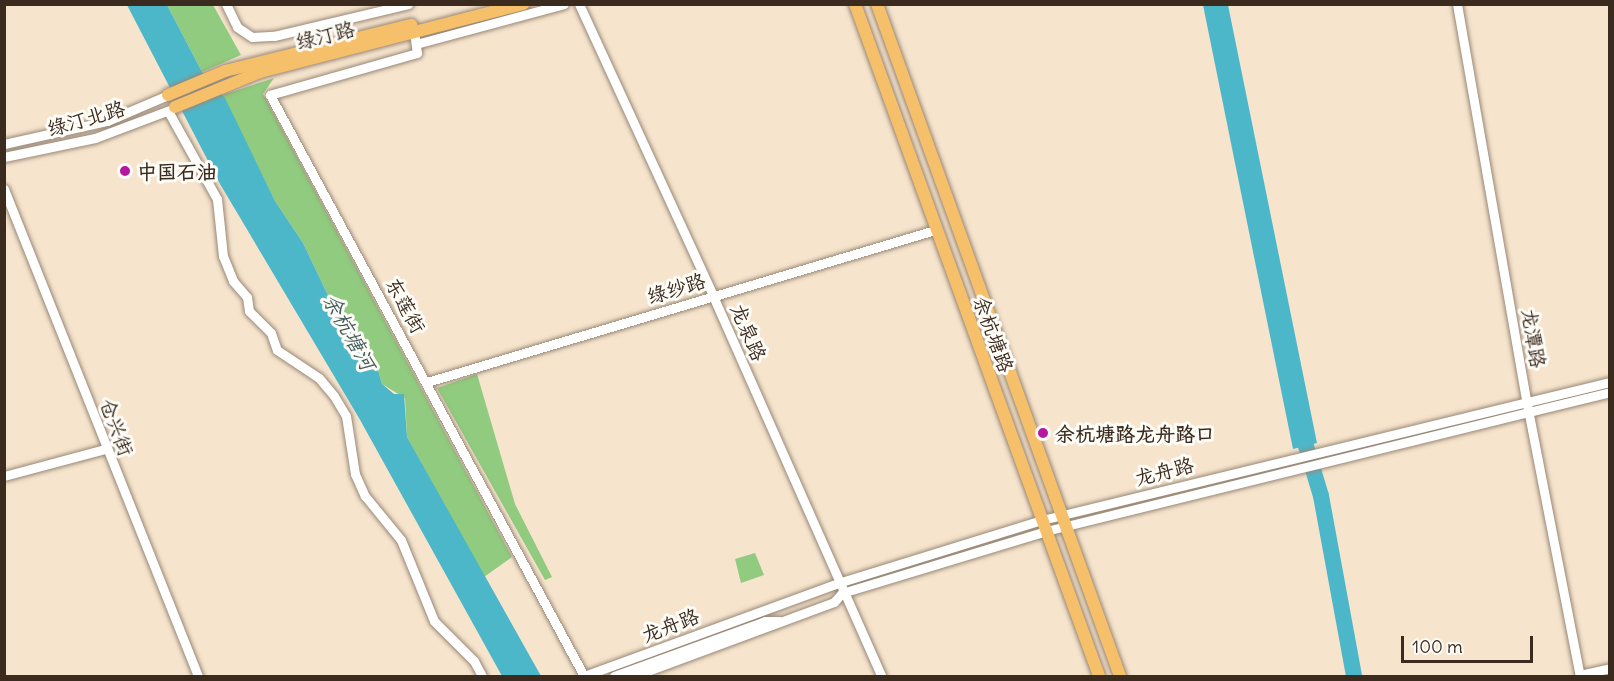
<!DOCTYPE html>
<html>
<head>
<meta charset="utf-8">
<style>
  body { margin:0 }
  #map { position:relative; width:1614px; height:681px; overflow:hidden; background:#f6e4cd; font-family:Delius,"LXGW WenKai TC",sans-serif }
  div>[style] { position:absolute }
  .green>* { inset:0; background:#90cb7f }
  .water>* { inset:0; background:#4db7ca }
  .river>* { height:16px; margin:-8px; padding:0 8px; transform-origin:8px; border-radius:8px; background:#4db7ca }
  .roads { filter:drop-shadow(0 0 2px #988776) drop-shadow(0 0 2px #988776) }
  .minor>* { height:9px; margin:-4.5px; padding:0 4.5px; transform-origin:4.5px; border-radius:4.5px; background:#fff }
  .major>* { height:12px; margin:-6px; padding:0 6px; transform-origin:6px; border-radius:6px; background:#f6c06b }
  .dots>* { width:16px; height:16px; translate:-50% -50%; box-sizing:border-box; border:3px solid #fdfcf7; border-radius:50% }
  span { translate:-50% -50%; white-space:nowrap; text-align:center; line-height:1.15; -webkit-text-stroke:6px #fdfcf7; paint-order:stroke }
  .street-label { font-size:20px; color:#3b2a1e }
  .poi-label { font-size:20px; color:#3b2a1e; font-weight:700 }
  .left { translate:0 -50%; text-align:left }
  .water-label { font-size:21px; color:#415b5a; font-style:italic }
  .frame { position:absolute; inset:0; border:6px solid #3b2a1e; pointer-events:none }
  .scale { position:absolute; left:1401px; top:636px; width:132px; height:27px; box-sizing:border-box; border:3px solid #3b2a1e; border-top:0; padding-left:8px; font-size:18px; line-height:21px; white-space:nowrap; color:#3b2a1e; -webkit-text-stroke:4px #fdfcf7; paint-order:stroke }
</style>
</head>
<body>
<div id="map">
  <div class="green">
    <div style="clip-path:polygon(167px 5px,213px 5px,241px 55px,202px 72px)"></div>
    <div style="clip-path:polygon(274px 78px,263px 94px,512px 557px,484px 577px,407px 437px,405px 398px,382px 384px,373px 353px,359px 343px,335px 310px,303px 243px,275px 201px,222px 95px)"></div>
    <div style="clip-path:polygon(477px 374px,515px 504px,552px 577px,545px 580px,437px 388px)"></div>
    <div style="clip-path:polygon(755px 553px,764px 575px,741px 583px,735px 559px)"></div>
  </div>
  <div class="water">
    <div style="clip-path:polygon(127px 5px,167px 5px,202px 72px,225px 98px,275px 201px,303px 243px,335px 310px,359px 343px,363px 342px,365px 349px,373px 353px,382px 384px,394px 394px,404px 394px,407px 437px,541px 676px,502px 676px,359px 418px,220px 184px)"></div>
    <div style="clip-path:polygon(1203px 5px,1228px 5px,1317px 443px,1293px 449px)"></div>
  </div>
  <div class="river">
    <div style="left:1300px;top:426px;width:73px;rotate:73.3deg"></div>
    <div style="left:1321px;top:496px;width:183px;rotate:79.6deg"></div>
  </div>
  <div class="roads">
    <div class="minor">
      <div style="left:226px;top:4px;width:25px;rotate:64deg"></div>
      <div style="left:237px;top:27px;width:18px;rotate:34deg"></div>
      <div style="left:252px;top:37px;width:22px;rotate:-3deg"></div>
      <div style="left:274px;top:36px;width:138px;rotate:-13.4deg"></div>
      <div style="left:579px;top:4px;width:321px;rotate:65.3deg"></div>
      <div style="left:713px;top:296px;width:415px;rotate:66.1deg"></div>
      <div style="left:1457px;top:4px;width:401px;rotate:80.1deg"></div>
      <div style="left:1526px;top:399px;width:282px;rotate:79deg"></div>
      <div style="left:414px;top:32px;width:21px;rotate:82deg"></div>
      <div style="left:417px;top:53px;width:153px;rotate:164.1deg"></div>
      <div style="left:270px;top:95px;width:660px;rotate:61.61deg"></div>
      <div style="left:416px;top:44px;width:153px;rotate:-15.1deg"></div>
      <div style="left:168px;top:111px;width:101px;rotate:60.9deg"></div>
      <div style="left:217px;top:199px;width:57px;rotate:84deg"></div>
      <div style="left:223px;top:256px;width:27px;rotate:68deg"></div>
      <div style="left:233px;top:281px;width:21px;rotate:49deg"></div>
      <div style="left:247px;top:297px;width:14px;rotate:82deg"></div>
      <div style="left:249px;top:311px;width:31px;rotate:45deg"></div>
      <div style="left:271px;top:333px;width:18px;rotate:71deg"></div>
      <div style="left:277px;top:350px;width:50px;rotate:33.7deg"></div>
      <div style="left:319px;top:378px;width:23px;rotate:50deg"></div>
      <div style="left:334px;top:396px;width:23px;rotate:59deg"></div>
      <div style="left:346px;top:416px;width:59px;rotate:81.2deg"></div>
      <div style="left:355px;top:474px;width:24px;rotate:66deg"></div>
      <div style="left:365px;top:496px;width:57px;rotate:50.7deg"></div>
      <div style="left:401px;top:540px;width:87px;rotate:67.8deg"></div>
      <div style="left:434px;top:621px;width:57px;rotate:45deg"></div>
      <div style="left:474px;top:661px;width:17px;rotate:62deg"></div>
      <div style="left:4px;top:144px;width:106px;rotate:-12.6deg"></div>
      <div style="left:107px;top:121px;width:66px;rotate:-23.1deg"></div>
      <div style="left:4px;top:157px;width:93px;rotate:-11.8deg"></div>
      <div style="left:95px;top:138px;width:82px;rotate:-20.6deg"></div>
      <div style="left:4px;top:189px;width:524px;rotate:68.28deg"></div>
      <div style="left:427px;top:382px;width:530px;rotate:-16.66deg"></div>
      <div style="left:4px;top:476px;width:105px;rotate:-15deg"></div>
      <div style="left:1580px;top:675px;width:31px;rotate:-13deg"></div>
      <div style="left:584px;top:676px;width:270px;rotate:-20.1deg"></div>
      <div style="left:838px;top:583px;width:214px;rotate:-17.2deg"></div>
      <div style="left:1042px;top:520px;width:585px;rotate:-13.66deg"></div>
      <div style="left:614px;top:676px;width:161px;rotate:-20deg"></div>
      <div style="left:765px;top:621px;width:14px"></div>
      <div style="left:634px;top:676px;width:213px;rotate:-20.3deg"></div>
      <div style="left:834px;top:602px;width:12px;rotate:-48deg"></div>
      <div style="left:842px;top:593px;width:213px;rotate:-16.9deg"></div>
      <div style="left:1046px;top:531px;width:581px;rotate:-13.84deg"></div>
    </div>
    <div class="major">
      <div style="left:855px;top:4px;width:715px;rotate:70.04deg"></div>
      <div style="left:877px;top:4px;width:715px;rotate:70.12deg"></div>
      <div style="left:168px;top:95px;width:62px;rotate:-22.8deg"></div>
      <div style="left:225px;top:71px;width:192px;rotate:-13.9deg"></div>
      <div style="left:175px;top:107px;width:92px;rotate:-22.4deg"></div>
      <div style="left:260px;top:72px;width:272px;rotate:-14.5deg"></div>
    </div>
  </div>
  <div class="dots">
    <div style="left:125px;top:171px;background:#b5179e"></div>
    <div style="left:1043px;top:433px;background:#b5179e"></div>
  </div>
  <div class="street-label">
    <span style="left:325px;top:35px;rotate:-14deg">绿汀路</span>
    <span style="left:86px;top:118px;rotate:-16deg">绿汀北路</span>
    <span style="left:676px;top:288px;rotate:-17deg">绿纱路</span>
    <span style="left:406px;top:305px;rotate:61deg">东莲街</span>
    <span style="left:749px;top:332px;rotate:67deg">龙泉路</span>
    <span style="left:994px;top:334px;rotate:70deg">余杭塘路</span>
    <span style="left:1534px;top:338px;rotate:80deg">龙潭路</span>
    <span style="left:117px;top:427px;rotate:69deg">仓兴街</span>
    <span style="left:1164px;top:471px;rotate:-14deg">龙舟路</span>
    <span style="left:670px;top:625px;rotate:-21deg">龙舟路</span>
  </div>
  <div class="poi-label">
    <span class="left" style="left:137px;top:171px">中国石油</span>
    <span class="left" style="left:1055px;top:433px">余杭塘路龙舟路口</span>
  </div>
  <div class="water-label">
    <span style="left:349px;top:332px;rotate:61deg">余杭塘河</span>
  </div>
  <div class="frame"></div>
  <div class="scale">100 m</div>
</div>
</body>
</html>
